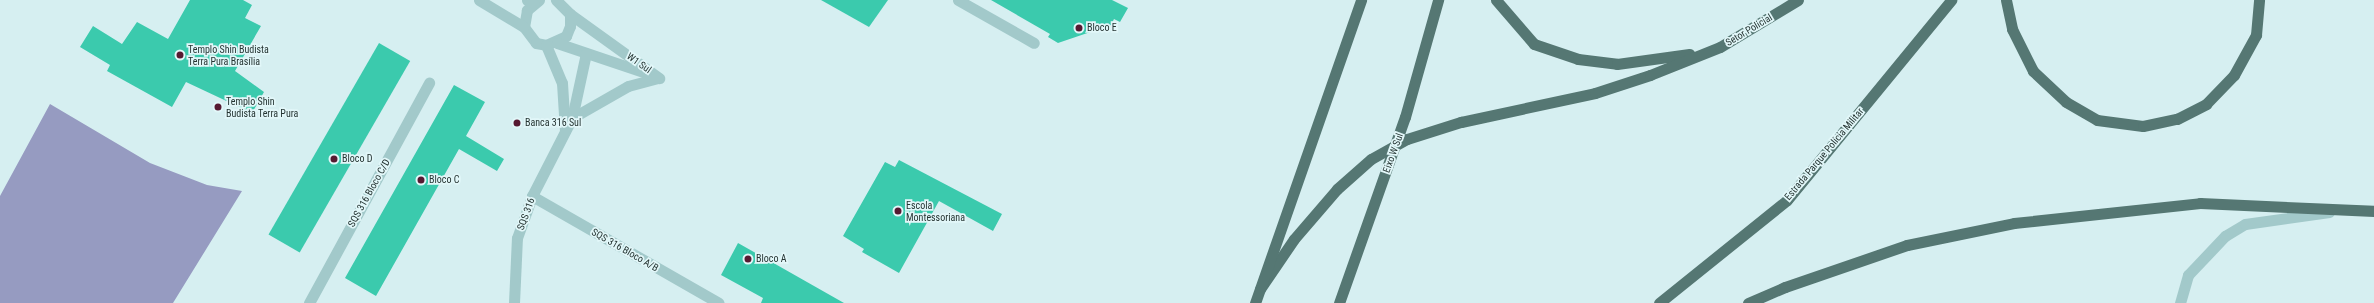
<!DOCTYPE html>
<html>
<head>
<meta charset="utf-8">
<style>
  body { margin:0 }
  #map { position:relative; width:2374px; height:303px; overflow:hidden; background:#d6eff1; font-family:"Roboto Condensed",sans-serif }
  div>[style] { position:absolute }
  .green>* { inset:0; background:#969bc1 }
  .building>* { inset:0; background:#3bcaad; transform-origin:0 0 }
  .minor>* { height:11px; margin:-5.5px; padding:0 5.5px; transform-origin:5.5px; border-radius:5.5px; background:#a2c9ca }
  .tertiary>* { height:11px; margin:-5.5px; padding:0 5.5px; transform-origin:5.5px; border-radius:5.5px; background:#a2c9ca }
  .primary>* { height:11px; margin:-5.5px; padding:0 5.5px; transform-origin:5.5px; border-radius:5.5px; background:#557773 }
  .primary-bridge>* { height:11px; margin:-5.5px; padding:0 5.5px; transform-origin:5.5px; border-radius:5.5px; background:#557773 }
  .dots>* { width:11px; height:11px; translate:-50% -50%; box-sizing:border-box; border:2px solid #e2f7f9; border-radius:50% }
  span { translate:-50% -50%; white-space:nowrap; text-align:center; line-height:1.15; -webkit-text-stroke:3.5px #e2f7f9; paint-order:stroke }
  .poi-label { font-size:10px; color:#253432 }
  .left { translate:0 -50%; text-align:left }
  .street-label { font-size:10px; color:#253432 }
</style>
</head>
<body>
<div id="map">
  <div class="green">
    <div style="clip-path:polygon(50px 104px,150px 163px,207px 185px,242px 191px,173px 303px,0 303px,0 196px)"></div>
  </div>
  <div class="building">
    <div style="clip-path:polygon(190px 0,243px 0,252px 5px,245px 18px,261px 26px,235px 71px,264px 92px,252px 113px,186px 82px,172px 107px,107px 71px,110px 65px,80px 47px,93px 26px,122px 44px,137px 22px,168px 39px)"></div>
    <div style="clip-path:polygon(821px 0,888px 0,869px 27px)"></div>
    <div style="clip-path:polygon(991px 0,1112px 0,1128px 8px,1120px 22px,1114px 19px,1111px 25px,1058px 43px,1048px 37px,1050px 34px)"></div>
    <div style="left:379px;top:43px;width:36px;height:221px;rotate:30deg"></div>
    <div style="clip-path:polygon(454px 85px,485px 102px,466px 136px,504px 159px,497px 171px,459px 149px,376px 296px,345px 278px)"></div>
    <div style="clip-path:polygon(899px 160px,1002px 214px,993px 231px,939px 201px,899px 273px,862px 252px,864px 249px,843px 236px,885px 162px,895px 167px)"></div>
    <div style="clip-path:polygon(738px 243px,844px 303px,761px 303px,763px 298px,721px 275px)"></div>
  </div>
  <div class="minor">
    <div style="left:539px;top:0;width:16px;rotate:140deg"></div>
    <div style="left:527px;top:10px;width:17px;rotate:100deg"></div>
    <div style="left:524px;top:27px;width:20px;rotate:53deg"></div>
    <div style="left:536px;top:43px;width:10px;rotate:11deg"></div>
    <div style="left:546px;top:45px;width:22px;rotate:-24deg"></div>
    <div style="left:566px;top:36px;width:11px;rotate:-68deg"></div>
    <div style="left:570px;top:26px;width:12px;rotate:-90deg"></div>
    <div style="left:570px;top:14px;width:20px;rotate:-135deg"></div>
    <div style="left:958px;top:0;width:87px;rotate:29.5deg"></div>
    <div style="left:570px;top:14px;width:110px;rotate:35.7deg"></div>
    <div style="left:557px;top:43px;width:103px;rotate:18.6deg"></div>
    <div style="left:546px;top:45px;width:41px;rotate:67.2deg"></div>
    <div style="left:562px;top:83px;width:48px;rotate:86.4deg"></div>
    <div style="left:572px;top:118px;width:64px;rotate:-29.7deg"></div>
    <div style="left:628px;top:86px;width:31px;rotate:-15deg"></div>
    <div style="left:532px;top:196px;width:215px;rotate:29.8deg"></div>
    <div style="left:309px;top:303px;width:251px;rotate:-61.4deg"></div>
    <div style="left:514px;top:303px;width:65px;rotate:-87.4deg"></div>
    <div style="left:517px;top:238px;width:45px;rotate:-70.3deg"></div>
    <div style="left:532px;top:196px;width:88px;rotate:-62.9deg"></div>
    <div style="left:572px;top:118px;width:66px;rotate:-77.8deg"></div>
  </div>
  <div class="tertiary">
    <div style="left:479px;top:0;width:52px;rotate:31deg"></div>
    <div style="left:527px;top:0;width:7px;rotate:27deg"></div>
    <div style="left:2180px;top:303px;width:29px;rotate:-74deg"></div>
    <div style="left:2188px;top:275px;width:54px;rotate:-46.5deg"></div>
    <div style="left:2225px;top:236px;width:23px;rotate:-31deg"></div>
    <div style="left:2245px;top:224px;width:85px;rotate:-8.1deg"></div>
  </div>
  <div class="primary">
    <div style="left:1496px;top:0;width:58px;rotate:49.2deg"></div>
    <div style="left:1534px;top:44px;width:46px;rotate:18.8deg"></div>
    <div style="left:1578px;top:59px;width:39px;rotate:7deg"></div>
    <div style="left:1617px;top:64px;width:73px;rotate:-7.9deg"></div>
    <div style="left:2006px;top:0;width:30px;rotate:78deg"></div>
    <div style="left:2012px;top:29px;width:47px;rotate:63.4deg"></div>
    <div style="left:2033px;top:71px;width:45px;rotate:43.2deg"></div>
    <div style="left:2066px;top:102px;width:36px;rotate:30deg"></div>
    <div style="left:2097px;top:120px;width:46px;rotate:7.4deg"></div>
    <div style="left:2143px;top:126px;width:35px;rotate:-12deg"></div>
    <div style="left:2177px;top:119px;width:33px;rotate:-27deg"></div>
    <div style="left:2206px;top:104px;width:40px;rotate:-46deg"></div>
    <div style="left:2234px;top:75px;width:46px;rotate:-61.2deg"></div>
    <div style="left:2256px;top:35px;width:35px;rotate:-85deg"></div>
    <div style="left:1405px;top:117px;width:122px;rotate:-74.2deg"></div>
    <div style="left:1260px;top:289px;width:60px;rotate:-55.8deg"></div>
    <div style="left:1294px;top:239px;width:66px;rotate:-49.3deg"></div>
    <div style="left:1337px;top:189px;width:45px;rotate:-41.4deg"></div>
    <div style="left:1371px;top:159px;width:41px;rotate:-29.1deg"></div>
    <div style="left:1407px;top:139px;width:57px;rotate:-17.5deg"></div>
    <div style="left:1461px;top:122px;width:137px;rotate:-12.2deg"></div>
    <div style="left:1595px;top:93px;width:58px;rotate:-18.1deg"></div>
    <div style="left:1650px;top:75px;width:75px;rotate:-21.8deg"></div>
    <div style="left:1720px;top:47px;width:91px;rotate:-31.1deg"></div>
    <div style="left:1255px;top:303px;width:321px;rotate:-70.7deg"></div>
    <div style="left:1659px;top:303px;width:164px;rotate:-38.8deg"></div>
    <div style="left:1787px;top:200px;width:259px;rotate:-50.6deg"></div>
    <div style="left:1748px;top:303px;width:40px;rotate:-23.4deg"></div>
    <div style="left:1785px;top:287px;width:129px;rotate:-19deg"></div>
    <div style="left:1907px;top:245px;width:109px;rotate:-11.6deg"></div>
    <div style="left:2014px;top:223px;width:187px;rotate:-6.1deg"></div>
    <div style="left:2200px;top:203px;width:174px;rotate:2.6deg"></div>
  </div>
  <div class="primary-bridge">
    <div style="left:1339px;top:303px;width:197px;rotate:-70.5deg"></div>
  </div>
  <div class="dots">
    <div style="left:1079px;top:28px;background:#561931"></div>
    <div style="left:180px;top:55px;background:#561931"></div>
    <div style="left:218px;top:107px;background:#561931"></div>
    <div style="left:517px;top:123px;background:#561931"></div>
    <div style="left:334px;top:159px;background:#561931"></div>
    <div style="left:421px;top:180px;background:#561931"></div>
    <div style="left:898px;top:211px;background:#561931"></div>
    <div style="left:748px;top:259px;background:#561931"></div>
  </div>
  <div class="poi-label">
    <span class="left" style="left:1087px;top:28px">Bloco E</span>
    <span class="left" style="left:188px;top:55px">Templo Shin Budista<br>Terra Pura Brasília</span>
    <span class="left" style="left:226px;top:107px">Templo Shin<br>Budista Terra Pura</span>
    <span class="left" style="left:525px;top:123px">Banca 316 Sul</span>
    <span class="left" style="left:342px;top:159px">Bloco D</span>
    <span class="left" style="left:429px;top:180px">Bloco C</span>
    <span class="left" style="left:906px;top:211px">Escola<br>Montessoriana</span>
    <span class="left" style="left:756px;top:259px">Bloco A</span>
  </div>
  <div class="street-label">
    <span style="left:1749px;top:30px;rotate:-31deg">Setor Policial</span>
    <span style="left:639px;top:63px;rotate:35deg">W1 Sul</span>
    <span style="left:1393px;top:153px;rotate:-70deg">Eixo W Sul</span>
    <span style="left:1824px;top:154px;rotate:-50deg">Estrada Parque Polícia Militar</span>
    <span style="left:369px;top:193px;rotate:-61deg">SQS 316 Bloco C/D</span>
    <span style="left:526px;top:214px;rotate:-70deg">SQS 316</span>
    <span style="left:625px;top:250px;rotate:30deg">SQS 316 Bloco A/B</span>
  </div>
</div>
</body>
</html>
